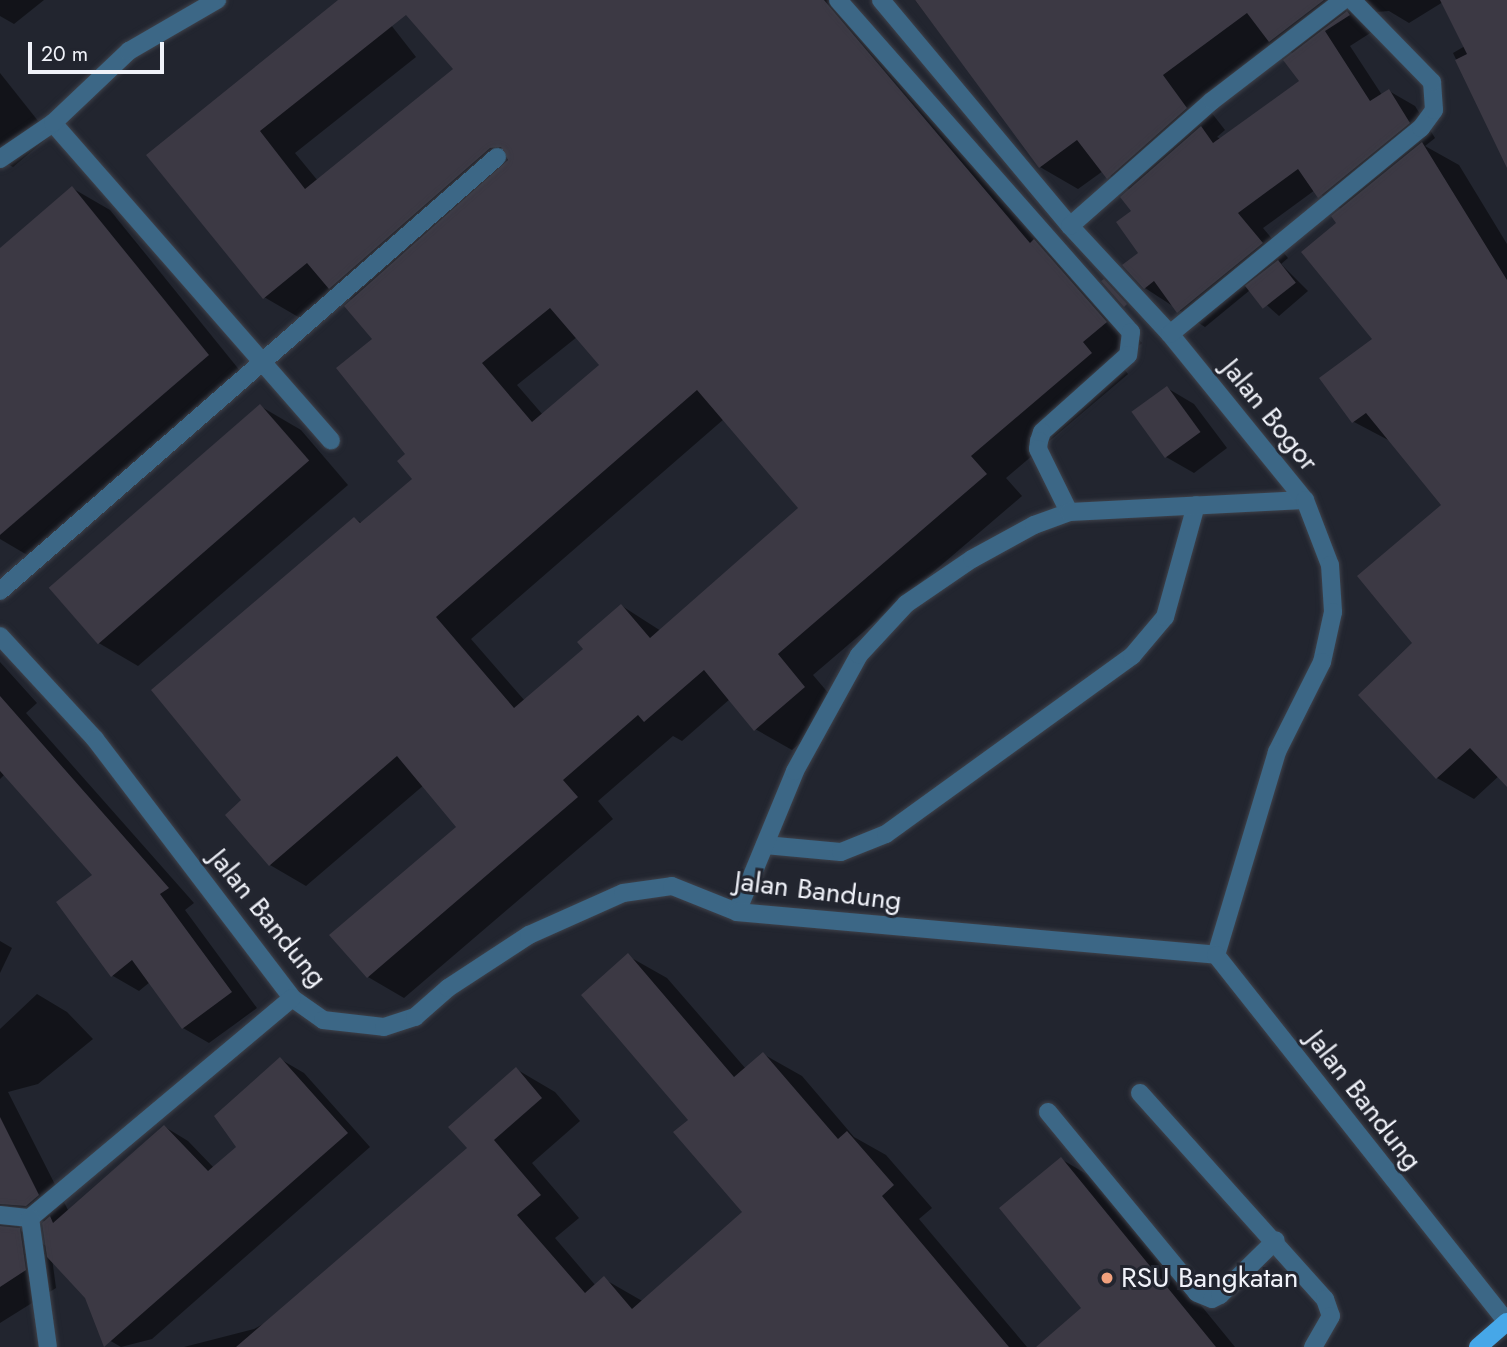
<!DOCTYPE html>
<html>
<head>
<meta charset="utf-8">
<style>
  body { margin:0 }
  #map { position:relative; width:1507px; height:1347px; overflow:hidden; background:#22252f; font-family:Jost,sans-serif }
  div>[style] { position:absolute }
  .shadow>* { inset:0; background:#0007 }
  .building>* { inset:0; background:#3c3944; transform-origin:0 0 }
  .roads { filter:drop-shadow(0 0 2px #3f424b) drop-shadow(0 0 2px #3f424b) }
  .service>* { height:18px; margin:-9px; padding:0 9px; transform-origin:9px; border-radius:9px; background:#3c6786 }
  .minor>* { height:18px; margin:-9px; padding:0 9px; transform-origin:9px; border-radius:9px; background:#3c6786 }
  .primary>* { height:18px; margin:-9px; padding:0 9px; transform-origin:9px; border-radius:9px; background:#46a7e8 }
  .dots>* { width:19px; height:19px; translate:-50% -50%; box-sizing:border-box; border:4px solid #22252f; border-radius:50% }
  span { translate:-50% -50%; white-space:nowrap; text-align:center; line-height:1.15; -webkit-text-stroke:6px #22252f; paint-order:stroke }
  .street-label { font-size:28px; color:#f0f2f9 }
  .poi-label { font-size:28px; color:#f0f2f9 }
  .left { translate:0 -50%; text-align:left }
  .scale { position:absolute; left:28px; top:42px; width:136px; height:32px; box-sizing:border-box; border:4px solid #f0f2f9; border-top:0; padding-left:9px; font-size:21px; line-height:24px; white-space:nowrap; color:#f0f2f9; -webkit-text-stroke:5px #22252f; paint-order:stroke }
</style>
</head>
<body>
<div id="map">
  <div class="shadow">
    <div style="clip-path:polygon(0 0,44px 0,14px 24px,0 16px)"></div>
    <div style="clip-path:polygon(evenodd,341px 0,356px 0,384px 16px,416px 57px,295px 153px,318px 181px,456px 70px,395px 0,841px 0,1142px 343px,1119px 363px,1128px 374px,1006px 478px,1022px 496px,813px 675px,841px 708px,792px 750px,755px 729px,730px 699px,682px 741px,673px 736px,598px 801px,613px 819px,404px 998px,368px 977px,459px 827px,424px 785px,306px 886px,270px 865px,244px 800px,355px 519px,362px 523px,414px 479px,374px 339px,353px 301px,335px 290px,300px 318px,264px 297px,149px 155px,341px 0,577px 337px,602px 365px,543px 415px,517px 385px,577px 337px,341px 0,724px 419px,800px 509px,661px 631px,622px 606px,586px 650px,525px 701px,471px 639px,724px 419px)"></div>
    <div style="clip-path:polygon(evenodd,915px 0,1507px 0,1507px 164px,1453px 53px,1465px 46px,1443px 2px,1409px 23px,1389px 11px,1376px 12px,1375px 30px,1350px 46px,1382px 95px,1389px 91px,1415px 106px,1435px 138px,1425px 146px,1459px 165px,1507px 244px,1507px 777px,1501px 774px,1474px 799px,1437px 778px,1360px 695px,1415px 643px,1444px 505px,1392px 442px,1354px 422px,1321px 378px,1375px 339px,1338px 224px,1342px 210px,1315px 190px,1263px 228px,1288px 258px,1281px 264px,1308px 291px,1279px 316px,1250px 290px,1205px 327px,1145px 288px,1130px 190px,1103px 171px,1078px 189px,1040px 167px,915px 0,1274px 43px,1294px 54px,1301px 81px,1221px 139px,1217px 137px,1225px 130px,1200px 98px,1274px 43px)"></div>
    <div style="clip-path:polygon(0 73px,50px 136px,13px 167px,0 160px)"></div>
    <div style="clip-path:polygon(72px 188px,110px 210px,245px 377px,34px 559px,0 539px,0 250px)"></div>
    <div style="clip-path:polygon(1167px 388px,1194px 404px,1227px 448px,1194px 473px,1166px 457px)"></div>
    <div style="clip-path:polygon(260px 406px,301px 430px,348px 485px,138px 666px,97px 642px)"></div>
    <div style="clip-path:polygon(0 662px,37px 703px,26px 713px,194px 903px,185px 910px,257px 1008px,209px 1043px,183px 1028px,150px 982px,139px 991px,113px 976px,59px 902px,95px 875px,5px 774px,0 779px)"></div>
    <div style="clip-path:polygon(0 941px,12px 948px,0 973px)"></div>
    <div style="clip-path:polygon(628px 956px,667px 978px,746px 1069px,763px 1054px,802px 1076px,854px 1137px,886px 1155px,932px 1208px,919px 1219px,1027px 1347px,324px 1347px,470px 1148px,516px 1069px,555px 1092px,580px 1121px,532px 1163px,579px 1218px,555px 1238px,596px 1286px,604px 1279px,644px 1302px,745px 1212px,690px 1120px)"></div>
    <div style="clip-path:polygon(evenodd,37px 994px,67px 1012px,93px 1039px,38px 1084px,8px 1092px,69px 1212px,165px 1127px,188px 1141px,214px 1168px,239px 1147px,280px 1059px,304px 1073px,370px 1147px,152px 1339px,121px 1347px,102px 1336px,86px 1297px,52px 1258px,56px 1288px,0 1323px,0 1029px,37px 994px,32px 1220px,44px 1221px,48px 1247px,21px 1231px,20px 1226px,32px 1220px)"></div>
    <div style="clip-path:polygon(1061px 1159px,1100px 1182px,1235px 1347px,1039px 1347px,1083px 1308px)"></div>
    <div style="clip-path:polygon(276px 1317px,309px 1347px,184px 1347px,254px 1329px)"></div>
  </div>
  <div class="building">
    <div style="clip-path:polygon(evenodd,338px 0,824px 0,1030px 243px,1034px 239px,1107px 322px,1083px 342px,1092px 353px,971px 456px,987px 474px,778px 654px,805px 687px,754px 731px,704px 670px,644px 722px,638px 715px,563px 780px,578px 797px,367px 978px,329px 935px,456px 827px,397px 756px,269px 866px,225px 815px,241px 800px,151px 690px,354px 517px,360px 523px,412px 479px,397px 461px,405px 454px,336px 368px,372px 339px,344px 306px,508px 160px,501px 147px,490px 148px,329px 289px,307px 263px,263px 299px,146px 155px,338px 0,406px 15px,453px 69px,305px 189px,260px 131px,406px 15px,338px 0,550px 308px,599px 365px,532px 422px,482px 363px,550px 308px,338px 0,697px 390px,798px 508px,650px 638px,621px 604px,577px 642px,583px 649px,514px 708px,436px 617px,697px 390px)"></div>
    <div style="clip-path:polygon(915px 0,1324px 0,1269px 42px,1247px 13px,1163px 75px,1187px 108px,1107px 179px,1077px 140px,1039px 168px)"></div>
    <div style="clip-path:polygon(1440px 0,1507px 0,1507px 168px,1455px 60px,1467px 54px)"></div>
    <div style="clip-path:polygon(1347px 11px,1350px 15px,1325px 31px,1370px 101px,1389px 89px,1410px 123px,1318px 198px,1298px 169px,1238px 213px,1263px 243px,1177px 313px,1154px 281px,1144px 289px,1122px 265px,1138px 253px,1116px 222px,1131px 211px,1120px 197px,1201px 126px,1213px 143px,1299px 81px,1283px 60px)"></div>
    <div style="clip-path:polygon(1422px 142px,1507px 280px,1507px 787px,1470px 748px,1436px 779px,1358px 695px,1412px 643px,1357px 576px,1441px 505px,1366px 413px,1352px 423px,1319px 378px,1372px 339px,1301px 252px,1336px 223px,1331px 216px)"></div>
    <div style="clip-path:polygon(72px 186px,209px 355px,0 535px,0 248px)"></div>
    <div style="left:1278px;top:260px;width:29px;height:42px;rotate:52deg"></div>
    <div style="clip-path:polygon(1104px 279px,1127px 304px,1124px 307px,1101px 281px)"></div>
    <div style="left:1167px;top:386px;width:57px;height:44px;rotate:54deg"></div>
    <div style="left:260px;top:404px;width:75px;height:280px;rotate:49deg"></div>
    <div style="clip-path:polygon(0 696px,169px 888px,160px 894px,232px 992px,182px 1029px,132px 960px,111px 977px,56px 902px,92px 875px,0 771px)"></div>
    <div style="clip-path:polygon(628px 953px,734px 1077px,763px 1052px,838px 1139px,847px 1131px,894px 1185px,882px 1196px,1009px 1347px,236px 1347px,467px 1148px,448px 1127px,516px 1067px,542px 1098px,494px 1140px,541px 1195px,517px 1215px,585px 1293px,604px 1276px,632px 1309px,742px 1212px,673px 1132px,688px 1120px,581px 995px)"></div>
    <div style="clip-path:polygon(280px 1057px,348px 1133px,104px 1347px,85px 1298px,47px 1257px,42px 1223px,50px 1216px,53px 1223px,164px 1125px,208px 1171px,236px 1147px,214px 1116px)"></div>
    <div style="clip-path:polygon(0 1117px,39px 1195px,26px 1206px,0 1204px)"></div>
    <div style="clip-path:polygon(1061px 1157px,1216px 1347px,1036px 1347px,1081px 1308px,999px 1208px)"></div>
    <div style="clip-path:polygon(0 1226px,20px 1228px,26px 1270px,0 1287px)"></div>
  </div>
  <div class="roads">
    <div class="service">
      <div style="left:838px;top:0;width:443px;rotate:48.6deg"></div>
      <div style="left:1131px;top:332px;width:23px;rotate:97deg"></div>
      <div style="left:1128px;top:355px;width:115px;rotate:138.2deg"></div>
      <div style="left:1042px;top:432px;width:9px;rotate:108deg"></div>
      <div style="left:1039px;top:441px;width:8px;rotate:97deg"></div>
      <div style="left:1038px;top:449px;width:70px;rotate:63.8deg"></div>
      <div style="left:765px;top:845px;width:76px;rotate:5.3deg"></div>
      <div style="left:841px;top:852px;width:48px;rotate:-21.8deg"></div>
      <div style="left:886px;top:834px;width:304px;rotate:-35.9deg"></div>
      <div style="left:1132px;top:656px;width:51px;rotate:-49.8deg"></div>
      <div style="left:1165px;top:617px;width:116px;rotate:-74.5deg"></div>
      <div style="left:737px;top:912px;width:152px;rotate:-67.6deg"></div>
      <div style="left:795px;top:771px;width:132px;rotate:-61.1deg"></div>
      <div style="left:859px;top:655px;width:69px;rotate:-47.3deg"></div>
      <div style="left:906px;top:604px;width:80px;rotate:-34.3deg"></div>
      <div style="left:972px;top:559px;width:71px;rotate:-28.7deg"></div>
      <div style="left:1034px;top:525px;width:37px;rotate:-20deg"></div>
      <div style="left:1069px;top:512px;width:236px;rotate:-2.9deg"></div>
      <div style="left:1140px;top:1093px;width:277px;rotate:48.1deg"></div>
      <div style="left:1325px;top:1299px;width:18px;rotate:71deg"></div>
      <div style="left:1331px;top:1316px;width:36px;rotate:120deg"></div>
      <div style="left:1048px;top:1112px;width:234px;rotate:50.5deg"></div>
      <div style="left:1197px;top:1293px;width:16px;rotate:22deg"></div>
      <div style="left:1212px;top:1299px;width:9px;rotate:-27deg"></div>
      <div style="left:1220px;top:1295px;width:78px;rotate:-44.5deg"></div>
    </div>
    <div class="minor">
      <div style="left:881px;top:0;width:295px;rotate:50.1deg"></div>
      <div style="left:1070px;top:226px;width:147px;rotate:47.2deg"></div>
      <div style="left:1170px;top:334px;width:214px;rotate:50.9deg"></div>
      <div style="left:1305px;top:500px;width:70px;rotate:69deg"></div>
      <div style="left:1330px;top:565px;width:47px;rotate:86.3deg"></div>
      <div style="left:1333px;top:612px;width:51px;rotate:102.4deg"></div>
      <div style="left:1322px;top:662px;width:101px;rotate:116.6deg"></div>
      <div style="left:1277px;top:752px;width:212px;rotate:106.7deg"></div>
      <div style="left:53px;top:123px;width:422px;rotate:48.8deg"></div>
      <div style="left:0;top:159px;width:64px;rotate:-34.2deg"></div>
      <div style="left:53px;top:123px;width:105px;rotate:-43.5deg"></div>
      <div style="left:129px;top:51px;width:102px;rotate:-30.1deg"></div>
      <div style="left:1070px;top:226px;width:189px;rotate:-41.4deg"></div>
      <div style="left:1212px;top:101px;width:165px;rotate:-37.6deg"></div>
      <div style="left:1170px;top:334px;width:325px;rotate:-39.4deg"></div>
      <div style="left:1421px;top:128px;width:22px;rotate:-54deg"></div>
      <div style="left:1434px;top:110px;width:28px;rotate:-94deg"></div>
      <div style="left:1432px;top:82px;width:115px;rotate:-134.3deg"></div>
      <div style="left:0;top:591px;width:660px;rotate:-41.13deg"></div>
      <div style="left:0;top:636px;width:140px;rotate:47.3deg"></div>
      <div style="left:95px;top:739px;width:325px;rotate:52.7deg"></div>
      <div style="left:292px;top:998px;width:38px;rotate:35deg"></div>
      <div style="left:323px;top:1020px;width:61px;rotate:6.5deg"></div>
      <div style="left:384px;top:1027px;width:33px;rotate:-18deg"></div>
      <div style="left:415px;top:1017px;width:44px;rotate:-41.3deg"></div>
      <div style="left:448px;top:988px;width:97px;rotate:-33.2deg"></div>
      <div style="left:529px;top:935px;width:103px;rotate:-24.1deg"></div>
      <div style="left:623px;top:893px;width:49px;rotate:-8.1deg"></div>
      <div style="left:672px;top:886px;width:70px;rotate:21.8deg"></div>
      <div style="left:737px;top:912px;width:481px;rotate:5.1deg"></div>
      <div style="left:1216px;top:955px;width:468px;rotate:51.6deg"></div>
      <div style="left:0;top:1215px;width:30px;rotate:6deg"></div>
      <div style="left:30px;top:1218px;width:342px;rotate:-40deg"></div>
      <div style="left:30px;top:1218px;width:130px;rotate:82.1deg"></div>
    </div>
    <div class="primary">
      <div style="left:1478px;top:1347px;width:38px;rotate:-41deg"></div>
    </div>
  </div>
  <div class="dots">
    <div style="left:1107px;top:1278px;background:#f1a17e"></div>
  </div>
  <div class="street-label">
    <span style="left:1270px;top:415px;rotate:51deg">Jalan Bogor</span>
    <span style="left:818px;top:891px;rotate:7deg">Jalan Bandung</span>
    <span style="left:268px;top:918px;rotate:51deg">Jalan Bandung</span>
    <span style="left:1364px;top:1100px;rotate:52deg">Jalan Bandung</span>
  </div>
  <div class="poi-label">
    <span class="left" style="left:1121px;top:1278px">RSU Bangkatan</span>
  </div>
  <div class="scale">20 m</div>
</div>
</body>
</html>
